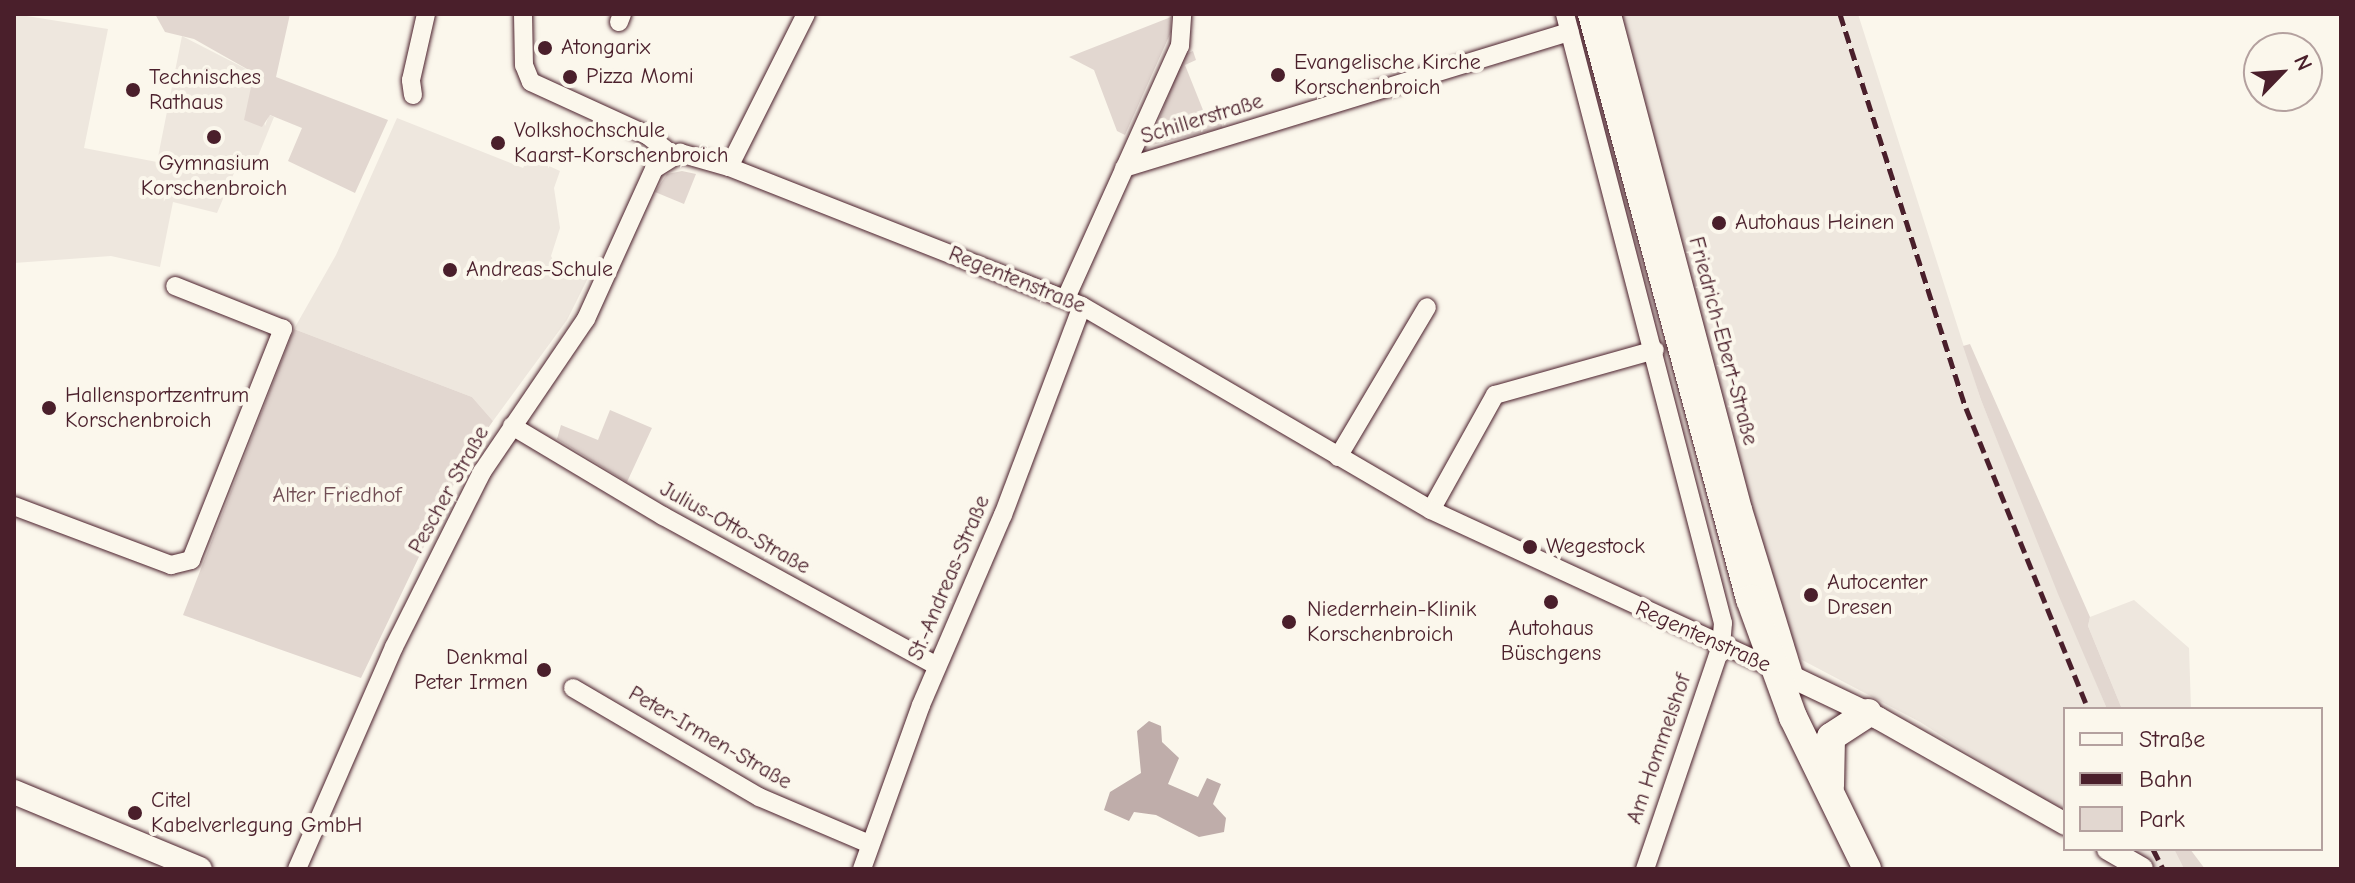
<!DOCTYPE html>
<html>
<head>
<meta charset="utf-8">
<style>
  body { margin:0 }
  #map { position:relative; width:2355px; height:883px; overflow:hidden; background:#fbf7ec; font-family:"Comic Neue",sans-serif }
  div>[style] { position:absolute }
  .built>* { inset:0; background:#eee7de }
  .green>* { inset:0; background:#e2d7d0 }
  .water>* { inset:0; background:#bfadaa }
  .roads { filter:drop-shadow(0 0 2px #4a1f2b) drop-shadow(0 0 2px #4a1f2b) }
  .minor>* { height:18px; margin:-9px; padding:0 9px; transform-origin:9px; border-radius:9px; background:#fbf7ec }
  .tertiary>* { height:22px; margin:-11px; padding:0 11px; transform-origin:11px; border-radius:11px; background:#fbf7ec }
  .secondary>* { height:24px; margin:-12px; padding:0 12px; transform-origin:12px; border-radius:12px; background:#fbf7ec }
  .primary>* { height:28px; margin:-14px; padding:0 14px; transform-origin:14px; border-radius:14px; background:#fbf7ec }
  .rail>* { height:5px; margin-top:-2.5px; transform-origin:0; background:repeating-linear-gradient(90deg,#4a1f2b 0 12px,transparent 0 18px) }
  .dots>* { width:22px; height:22px; translate:-50% -50%; box-sizing:border-box; border:4px solid #fbf7ec; border-radius:50% }
  span { translate:-50% -50%; white-space:nowrap; text-align:center; line-height:1.15; -webkit-text-stroke:8px #fbf7ec; paint-order:stroke }
  .poi-label { font-size:22px; color:#4a1f2b }
  .left { translate:0 -50%; text-align:left }
  .right { translate:-100% -50%; text-align:right }
  .street-label { font-size:22px; color:#4a1f2b }
  .park-label { font-size:22px; color:#704d54 }
  .frame { position:absolute; inset:0; border:16px solid #4a1f2b; pointer-events:none }
  .legend { position:absolute; left:2063px; top:707px; width:260px; height:144px; box-sizing:border-box; background:#fbf7ec; border:2px solid #b4a19f; margin:0; padding:10px 14px; list-style:none; font-size:24px; color:#4a1f2b }
  .legend li { display:flex; align-items:center; gap:16px; height:40px }
  .legend b { width:40px; border:2px solid #b4a19f }
  .north { position:absolute; left:2243px; top:32px; width:80px; height:80px; box-sizing:border-box; background:#fbf7ec; border:2px solid #b4a19f; border-radius:50%; rotate:65deg; font-size:22px; font-weight:700; line-height:32px; text-align:center; color:#4a1f2b }
  .north::after { content:''; display:block; margin:auto; width:28px; height:36px; background:#4a1f2b; clip-path:polygon(50% 0,100% 100%,50% 72%,0 100%) }
</style>
</head>
<body>
<div id="map">
  <div class="built">
    <div style="clip-path:polygon(14px 14px,108px 29px,84px 148px,157px 162px,182px 36px,254px 73px,265px 126px,269px 115px,274px 117px,252px 171px,237px 166px,217px 213px,173px 202px,160px 267px,111px 256px,14px 263px)"></div>
    <div style="clip-path:polygon(1615px 14px,1858px 14px,1981px 400px,2107px 709px,2065px 709px,2065px 814px,1920px 722px,1802px 660px,1784px 630px)"></div>
    <div style="clip-path:polygon(397px 118px,523px 168px,529px 157px,560px 171px,554px 188px,560px 228px,551px 256px,555px 264px,589px 276px,567px 320px,493px 421px,472px 397px,294px 329px,336px 255px)"></div>
    <div style="clip-path:polygon(2134px 600px,2189px 648px,2191px 709px,2122px 709px,2088px 626px,2090px 617px)"></div>
    <div style="clip-path:polygon(2120px 849px,2174px 849px,2184px 869px,2152px 869px)"></div>
  </div>
  <div class="green">
    <div style="clip-path:polygon(155px 14px,290px 14px,276px 77px,388px 120px,355px 193px,288px 161px,302px 128px,270px 115px,262px 127px,244px 120px,254px 73px,194px 39px,165px 32px)"></div>
    <div style="clip-path:polygon(1171px 17px,1171px 32px,1125px 135px,1117px 131px,1094px 70px,1069px 57px)"></div>
    <div style="clip-path:polygon(1193px 51px,1196px 60px,1185px 65px,1207px 120px,1218px 117px,1223px 128px,1148px 146px,1185px 54px)"></div>
    <div style="clip-path:polygon(682px 171px,696px 174px,684px 204px,655px 192px,667px 174px)"></div>
    <div style="clip-path:polygon(294px 329px,472px 397px,493px 421px,465px 461px,361px 678px,183px 615px)"></div>
    <div style="clip-path:polygon(1970px 344px,2090px 617px,2088px 626px,2122px 709px,2107px 709px,2058px 594px,1981px 400px,1963px 346px)"></div>
    <div style="clip-path:polygon(610px 410px,652px 428px,627px 482px,557px 439px,561px 425px,598px 440px)"></div>
    <div style="clip-path:polygon(2174px 849px,2190px 849px,2205px 869px,2184px 869px)"></div>
  </div>
  <div class="water">
    <div style="clip-path:polygon(1149px 721px,1161px 726px,1162px 742px,1179px 758px,1168px 784px,1198px 797px,1207px 778px,1221px 784px,1213px 804px,1226px 818px,1224px 832px,1199px 837px,1156px 815px,1134px 812px,1129px 821px,1104px 810px,1110px 792px,1141px 773px,1137px 731px)"></div>
  </div>
  <div class="roads">
    <div class="minor">
      <div style="left:523px;top:14px;width:51px;rotate:88.9deg"></div>
      <div style="left:524px;top:65px;width:18px;rotate:68deg"></div>
      <div style="left:531px;top:82px;width:128px;rotate:24.6deg"></div>
      <div style="left:647px;top:135px;width:33px;rotate:38deg"></div>
      <div style="left:1565px;top:14px;width:629px;rotate:75.46deg"></div>
      <div style="left:1723px;top:623px;width:23px;rotate:95deg"></div>
      <div style="left:1721px;top:646px;width:236px;rotate:108.8deg"></div>
      <div style="left:1612px;top:14px;width:512px;rotate:75.18deg"></div>
      <div style="left:1743px;top:509px;width:177px;rotate:72.9deg"></div>
      <div style="left:619px;top:22px;width:9px;rotate:-69deg"></div>
      <div style="left:413px;top:95px;width:15px;rotate:-98deg"></div>
      <div style="left:411px;top:80px;width:68px;rotate:-77.2deg"></div>
      <div style="left:729px;top:167px;width:171px;rotate:-63.3deg"></div>
      <div style="left:1124px;top:168px;width:466px;rotate:-17deg"></div>
      <div style="left:1066px;top:298px;width:277px;rotate:-65.7deg"></div>
      <div style="left:1180px;top:46px;width:32px;rotate:-86deg"></div>
      <div style="left:512px;top:426px;width:176px;rotate:30.8deg"></div>
      <div style="left:663px;top:516px;width:312px;rotate:28.7deg"></div>
      <div style="left:1338px;top:457px;width:174px;rotate:-59.3deg"></div>
      <div style="left:14px;top:506px;width:168px;rotate:20.6deg"></div>
      <div style="left:171px;top:565px;width:21px;rotate:-14deg"></div>
      <div style="left:191px;top:560px;width:249px;rotate:-68.3deg"></div>
      <div style="left:283px;top:329px;width:116px;rotate:-158.3deg"></div>
      <div style="left:1431px;top:510px;width:132px;rotate:-60.9deg"></div>
      <div style="left:1495px;top:395px;width:166px;rotate:-15.7deg"></div>
      <div style="left:573px;top:688px;width:216px;rotate:30.4deg"></div>
      <div style="left:759px;top:797px;width:120px;rotate:23.1deg"></div>
      <div style="left:297px;top:869px;width:242px;rotate:-66.4deg"></div>
      <div style="left:394px;top:647px;width:196px;rotate:-63.3deg"></div>
      <div style="left:482px;top:472px;width:185px;rotate:-55.8deg"></div>
      <div style="left:586px;top:319px;width:165px;rotate:-65.6deg"></div>
      <div style="left:654px;top:169px;width:31px;rotate:-32deg"></div>
      <div style="left:680px;top:153px;width:51px;rotate:15.9deg"></div>
      <div style="left:729px;top:167px;width:379px;rotate:21.5deg"></div>
      <div style="left:1082px;top:306px;width:404px;rotate:30.3deg"></div>
      <div style="left:1431px;top:510px;width:377px;rotate:24.8deg"></div>
      <div style="left:862px;top:869px;width:174px;rotate:-70.2deg"></div>
      <div style="left:921px;top:705px;width:207px;rotate:-66.7deg"></div>
      <div style="left:1003px;top:515px;width:223px;rotate:-69.3deg"></div>
    </div>
    <div class="tertiary">
      <div style="left:1773px;top:668px;width:116px;rotate:25.5deg"></div>
      <div style="left:1878px;top:718px;width:215px;rotate:29.5deg"></div>
      <div style="left:2108px;top:849px;width:39px;rotate:30deg"></div>
    </div>
    <div class="secondary">
      <div style="left:14px;top:792px;width:201px;rotate:22.5deg"></div>
    </div>
    <div class="primary">
      <div style="left:1592px;top:14px;width:606px;rotate:74.89deg"></div>
      <div style="left:1750px;top:599px;width:126px;rotate:70deg"></div>
      <div style="left:1793px;top:717px;width:169px;rotate:64deg"></div>
      <div style="left:1830px;top:786px;width:49px;rotate:-88.8deg"></div>
      <div style="left:1831px;top:737px;width:44px;rotate:-33deg"></div>
    </div>
  </div>
  <div class="rail">
    <div style="left:1840px;top:14px;width:414px;rotate:72.3deg"></div>
    <div style="left:1966px;top:408px;width:325px;rotate:67.9deg"></div>
    <div style="left:2153px;top:849px;width:22px;rotate:63deg"></div>
  </div>
  <div class="dots">
    <div style="left:545px;top:48px;background:#4a1f2b"></div>
    <div style="left:1278px;top:75px;background:#4a1f2b"></div>
    <div style="left:570px;top:77px;background:#4a1f2b"></div>
    <div style="left:133px;top:90px;background:#4a1f2b"></div>
    <div style="left:214px;top:137px;background:#4a1f2b"></div>
    <div style="left:498px;top:143px;background:#4a1f2b"></div>
    <div style="left:1719px;top:223px;background:#4a1f2b"></div>
    <div style="left:450px;top:270px;background:#4a1f2b"></div>
    <div style="left:49px;top:408px;background:#4a1f2b"></div>
    <div style="left:1530px;top:547px;background:#4a1f2b"></div>
    <div style="left:1811px;top:595px;background:#4a1f2b"></div>
    <div style="left:1551px;top:602px;background:#4a1f2b"></div>
    <div style="left:1289px;top:622px;background:#4a1f2b"></div>
    <div style="left:544px;top:670px;background:#4a1f2b"></div>
    <div style="left:135px;top:813px;background:#4a1f2b"></div>
  </div>
  <div class="poi-label">
    <span class="left" style="left:561px;top:48px">Atongarix</span>
    <span class="left" style="left:1294px;top:75px">Evangelische Kirche<br>Korschenbroich</span>
    <span class="left" style="left:149px;top:90px">Technisches<br>Rathaus</span>
    <span class="left" style="left:586px;top:77px">Pizza Momi</span>
    <span class="left" style="left:514px;top:143px">Volkshochschule<br>Kaarst-Korschenbroich</span>
    <span style="left:214px;top:176px">Gymnasium<br>Korschenbroich</span>
    <span class="left" style="left:1735px;top:223px">Autohaus Heinen</span>
    <span class="left" style="left:466px;top:270px">Andreas-Schule</span>
    <span class="left" style="left:65px;top:408px">Hallensportzentrum<br>Korschenbroich</span>
    <span class="left" style="left:1546px;top:547px">Wegestock</span>
    <span class="left" style="left:1827px;top:595px">Autocenter<br>Dresen</span>
    <span class="left" style="left:1307px;top:622px">Niederrhein-Klinik<br>Korschenbroich</span>
    <span style="left:1551px;top:641px">Autohaus<br>Büschgens</span>
    <span class="right" style="left:528px;top:670px">Denkmal<br>Peter Irmen</span>
    <span class="left" style="left:151px;top:813px">Citel<br>Kabelverlegung GmbH</span>
  </div>
  <div class="street-label">
    <span style="left:1202px;top:119px;rotate:-17deg">Schillerstraße</span>
    <span style="left:1017px;top:280px;rotate:22deg">Regentenstraße</span>
    <span style="left:1723px;top:341px;rotate:75deg">Friedrich-Ebert-Straße</span>
    <span style="left:449px;top:490px;rotate:-61deg">Pescher Straße</span>
    <span style="left:735px;top:528px;rotate:29deg">Julius-Otto-Straße</span>
    <span style="left:949px;top:578px;rotate:-67deg">St.-Andreas-Straße</span>
    <span style="left:1703px;top:637px;rotate:24deg">Regentenstraße</span>
    <span style="left:710px;top:738px;rotate:30deg">Peter-Irmen-Straße</span>
    <span style="left:1659px;top:749px;rotate:-71deg">Am Hommelshof</span>
  </div>
  <div class="park-label">
    <span style="left:337px;top:496px">Alter Friedhof</span>
  </div>
  <div class="frame"></div>
  <ul class="legend">
  <li><b style="height:10px;background:#fbf7ec"></b>Straße</li>
  <li><b style="height:10px;background:#4a1f2b"></b>Bahn</li>
  <li><b style="height:22px;background:#e2d7d0"></b>Park</li>
  </ul>
  <div class="north">N</div>
</div>
</body>
</html>
